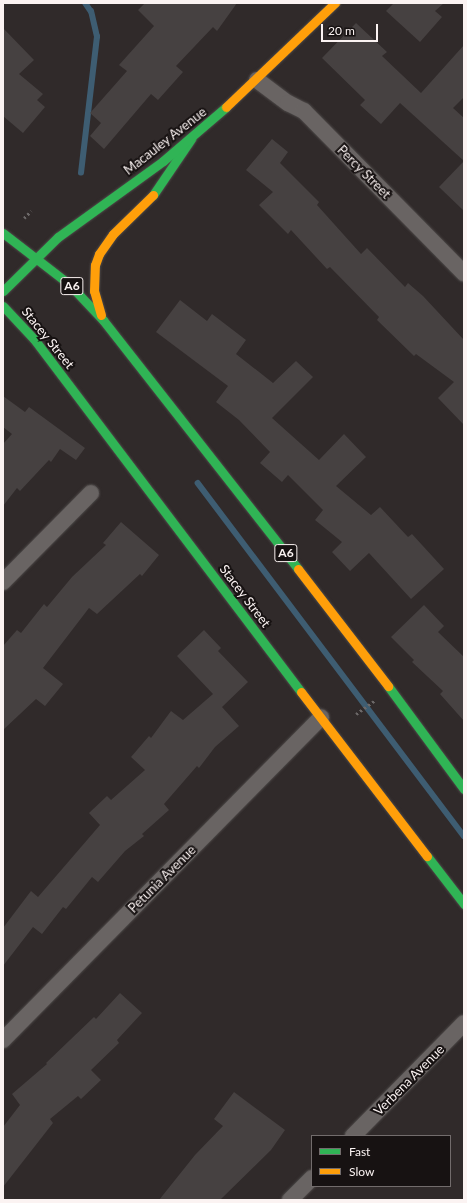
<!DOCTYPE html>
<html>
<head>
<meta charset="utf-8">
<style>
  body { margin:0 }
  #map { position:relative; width:467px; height:1203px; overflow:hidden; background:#302a2a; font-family:Lato,sans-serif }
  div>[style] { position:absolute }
  .stream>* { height:5.5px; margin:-2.75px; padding:0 2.75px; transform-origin:2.75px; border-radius:2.75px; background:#3e5d72 }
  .building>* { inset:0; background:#464141 }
  .path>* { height:2.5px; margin-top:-1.25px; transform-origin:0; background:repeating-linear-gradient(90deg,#6c6868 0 2px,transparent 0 5px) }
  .roads { filter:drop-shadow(0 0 1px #4d4948) drop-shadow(0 0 1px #4d4948) }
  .street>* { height:16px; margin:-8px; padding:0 8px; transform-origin:8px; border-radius:8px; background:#696463 }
  .fast>* { height:9px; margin:-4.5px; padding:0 4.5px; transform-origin:4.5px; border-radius:4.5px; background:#30b455 }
  .slow>* { height:9px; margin:-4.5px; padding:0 4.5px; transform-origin:4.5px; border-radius:4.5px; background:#ff9f0a }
  span { translate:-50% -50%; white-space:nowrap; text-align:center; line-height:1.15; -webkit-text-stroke:4px #171212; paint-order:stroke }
  .shield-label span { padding:1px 3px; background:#171212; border:1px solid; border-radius:3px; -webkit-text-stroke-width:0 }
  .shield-label { font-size:12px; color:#fbf3f2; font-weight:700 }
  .street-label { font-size:13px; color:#fbf3f2 }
  .frame { position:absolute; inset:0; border:4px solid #fbf3f2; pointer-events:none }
  .legend { position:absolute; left:311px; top:1135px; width:140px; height:52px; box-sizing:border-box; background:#171212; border:1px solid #726c6c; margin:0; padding:5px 7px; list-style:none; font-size:12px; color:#fbf3f2 }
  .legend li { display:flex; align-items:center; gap:8px; height:20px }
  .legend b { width:20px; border:1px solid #726c6c }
  .scale { position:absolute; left:321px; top:24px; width:57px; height:18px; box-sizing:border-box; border:2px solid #fbf3f2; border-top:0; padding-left:5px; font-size:12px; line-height:14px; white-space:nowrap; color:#fbf3f2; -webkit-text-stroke:3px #171212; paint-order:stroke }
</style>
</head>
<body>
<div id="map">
  <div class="stream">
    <div style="left:81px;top:173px;width:137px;rotate:-83.3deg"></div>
    <div style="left:97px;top:37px;width:26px;rotate:-103deg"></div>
    <div style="left:91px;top:12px;width:11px;rotate:-124deg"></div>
    <div style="left:198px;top:483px;width:442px;rotate:53deg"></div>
  </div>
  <div class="building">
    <div style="clip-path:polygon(145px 3px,237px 3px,217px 31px,213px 27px,176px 66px,183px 72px,158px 100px,151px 94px,104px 149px,90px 136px,101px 123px,90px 113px,127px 71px,119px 65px,154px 26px,138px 10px)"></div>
    <div style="clip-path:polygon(394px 3px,444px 3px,435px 11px,442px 17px,420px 42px,386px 11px)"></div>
    <div style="clip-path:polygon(356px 23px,387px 52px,382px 56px,421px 93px,464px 45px,464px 97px,453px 108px,464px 118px,464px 161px,400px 103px,381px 124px,360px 105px,365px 100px,322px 58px)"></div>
    <div style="clip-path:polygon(3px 28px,34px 60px,19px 74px,43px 94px,37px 100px,45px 107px,23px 133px,3px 116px)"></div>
    <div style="clip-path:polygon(272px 139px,288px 152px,280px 163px,319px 202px,317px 205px,361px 254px,367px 248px,405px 287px,408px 283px,423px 296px,464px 340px,464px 425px,438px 398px,454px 382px,416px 354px,414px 356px,377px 320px,379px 317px,330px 267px,327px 269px,291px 230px,288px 234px,259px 205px,273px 192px,246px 170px)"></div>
    <div style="clip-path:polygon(464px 161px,464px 211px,439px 187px)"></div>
    <div style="clip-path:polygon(180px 300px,207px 321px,212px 314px,246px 340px,236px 354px,273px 383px,296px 361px,313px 377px,272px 418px,319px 460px,344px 434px,366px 457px,336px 486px,371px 515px,380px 507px,408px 537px,412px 534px,444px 569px,411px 599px,369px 553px,350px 571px,332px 552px,342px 542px,315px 520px,323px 510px,288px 475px,282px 482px,260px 463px,270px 452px,239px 420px,216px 402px,228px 386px,156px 332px)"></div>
    <div style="clip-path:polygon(3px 396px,25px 412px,29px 407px,85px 448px,76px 460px,60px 449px,51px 462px,49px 460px,20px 491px,17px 488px,3px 506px,3px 444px,12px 434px,3px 427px)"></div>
    <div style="clip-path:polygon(121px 522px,159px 555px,142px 576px,140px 574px,97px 614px,89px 608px,43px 668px,63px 684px,45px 706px,36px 699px,3px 730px,3px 646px,17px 630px,21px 633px,44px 604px,47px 607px,72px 577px,106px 545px,103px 543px)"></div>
    <div style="clip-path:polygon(424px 605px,444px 626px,438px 632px,464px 657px,464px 721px,440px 694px,443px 691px,412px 662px,414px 660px,391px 637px)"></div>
    <div style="clip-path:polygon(204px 630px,221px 648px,218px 651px,248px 682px,222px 707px,239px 726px,215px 747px,199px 768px,197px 766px,164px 804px,169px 810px,142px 834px,144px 836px,125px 851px,98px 882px,92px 877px,66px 909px,63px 907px,42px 934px,33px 927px,3px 966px,3px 928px,31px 891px,38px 897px,100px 825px,89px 813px,107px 796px,111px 800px,145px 770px,131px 757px,149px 736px,151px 738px,171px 711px,183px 720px,213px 694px,177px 656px)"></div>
    <div style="clip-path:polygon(120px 993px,142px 1013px,117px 1040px,119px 1043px,91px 1070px,101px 1080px,81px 1099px,78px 1096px,50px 1119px,53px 1123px,3px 1187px,3px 1127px,20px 1105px,12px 1094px,47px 1064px,46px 1063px,94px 1017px,96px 1019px)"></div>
    <div style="clip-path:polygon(234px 1092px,285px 1130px,271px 1150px,220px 1200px,159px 1200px,195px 1155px,223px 1126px,214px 1119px)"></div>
  </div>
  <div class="path">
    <div style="left:24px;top:218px;width:10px;rotate:-45deg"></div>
    <div style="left:356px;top:714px;width:24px;rotate:-36deg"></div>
  </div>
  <div class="roads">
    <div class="street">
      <div style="left:257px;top:80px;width:39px;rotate:37deg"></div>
      <div style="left:288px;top:103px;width:18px;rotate:27deg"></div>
      <div style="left:304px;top:111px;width:228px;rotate:45.4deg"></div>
      <div style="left:3px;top:582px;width:125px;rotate:-45.3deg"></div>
      <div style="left:3px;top:1040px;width:453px;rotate:-45.4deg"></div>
      <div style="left:353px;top:1136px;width:158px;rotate:-45.5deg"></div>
      <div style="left:290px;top:1200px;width:31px;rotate:-45deg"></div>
    </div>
    <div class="fast">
      <div style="left:153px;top:195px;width:68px;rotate:-55.8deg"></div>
      <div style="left:3px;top:233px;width:83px;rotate:37.7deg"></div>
      <div style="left:69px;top:284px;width:50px;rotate:46.6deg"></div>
      <div style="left:103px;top:320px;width:316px;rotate:51.9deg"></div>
      <div style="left:3px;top:291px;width:77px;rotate:-44.5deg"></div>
      <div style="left:58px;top:237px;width:130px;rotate:-35.9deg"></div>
      <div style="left:163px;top:161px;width:83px;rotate:-40.6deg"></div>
      <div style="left:3px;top:306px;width:45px;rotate:46.8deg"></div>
      <div style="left:34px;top:339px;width:443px;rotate:52.9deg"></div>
      <div style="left:388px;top:686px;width:128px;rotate:53.6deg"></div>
      <div style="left:427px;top:856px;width:61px;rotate:52.4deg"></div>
    </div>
    <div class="slow">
      <div style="left:226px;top:107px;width:151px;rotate:-43.7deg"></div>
      <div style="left:101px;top:315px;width:25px;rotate:-106deg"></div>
      <div style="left:94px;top:291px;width:26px;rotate:-88deg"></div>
      <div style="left:95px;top:265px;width:12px;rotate:-70deg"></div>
      <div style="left:99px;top:254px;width:24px;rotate:-55deg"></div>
      <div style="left:113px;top:234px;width:56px;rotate:-44.3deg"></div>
      <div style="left:298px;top:569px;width:148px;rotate:52.4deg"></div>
      <div style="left:301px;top:692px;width:207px;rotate:52.5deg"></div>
    </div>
  </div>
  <div class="shield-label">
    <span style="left:72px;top:286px">A6</span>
    <span style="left:286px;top:553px">A6</span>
  </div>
  <div class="street-label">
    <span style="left:165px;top:141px;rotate:-38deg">Macauley Avenue</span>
    <span style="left:364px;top:172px;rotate:45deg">Percy Street</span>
    <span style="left:48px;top:338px;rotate:51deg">Stacey Street</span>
    <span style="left:245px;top:596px;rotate:53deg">Stacey Street</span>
    <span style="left:162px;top:879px;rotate:-45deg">Petunia Avenue</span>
    <span style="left:409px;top:1080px;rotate:-45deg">Verbena Avenue</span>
  </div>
  <div class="frame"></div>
  <ul class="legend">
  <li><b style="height:5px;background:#30b455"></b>Fast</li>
  <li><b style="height:5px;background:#ff9f0a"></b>Slow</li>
  </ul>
  <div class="scale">20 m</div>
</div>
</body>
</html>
